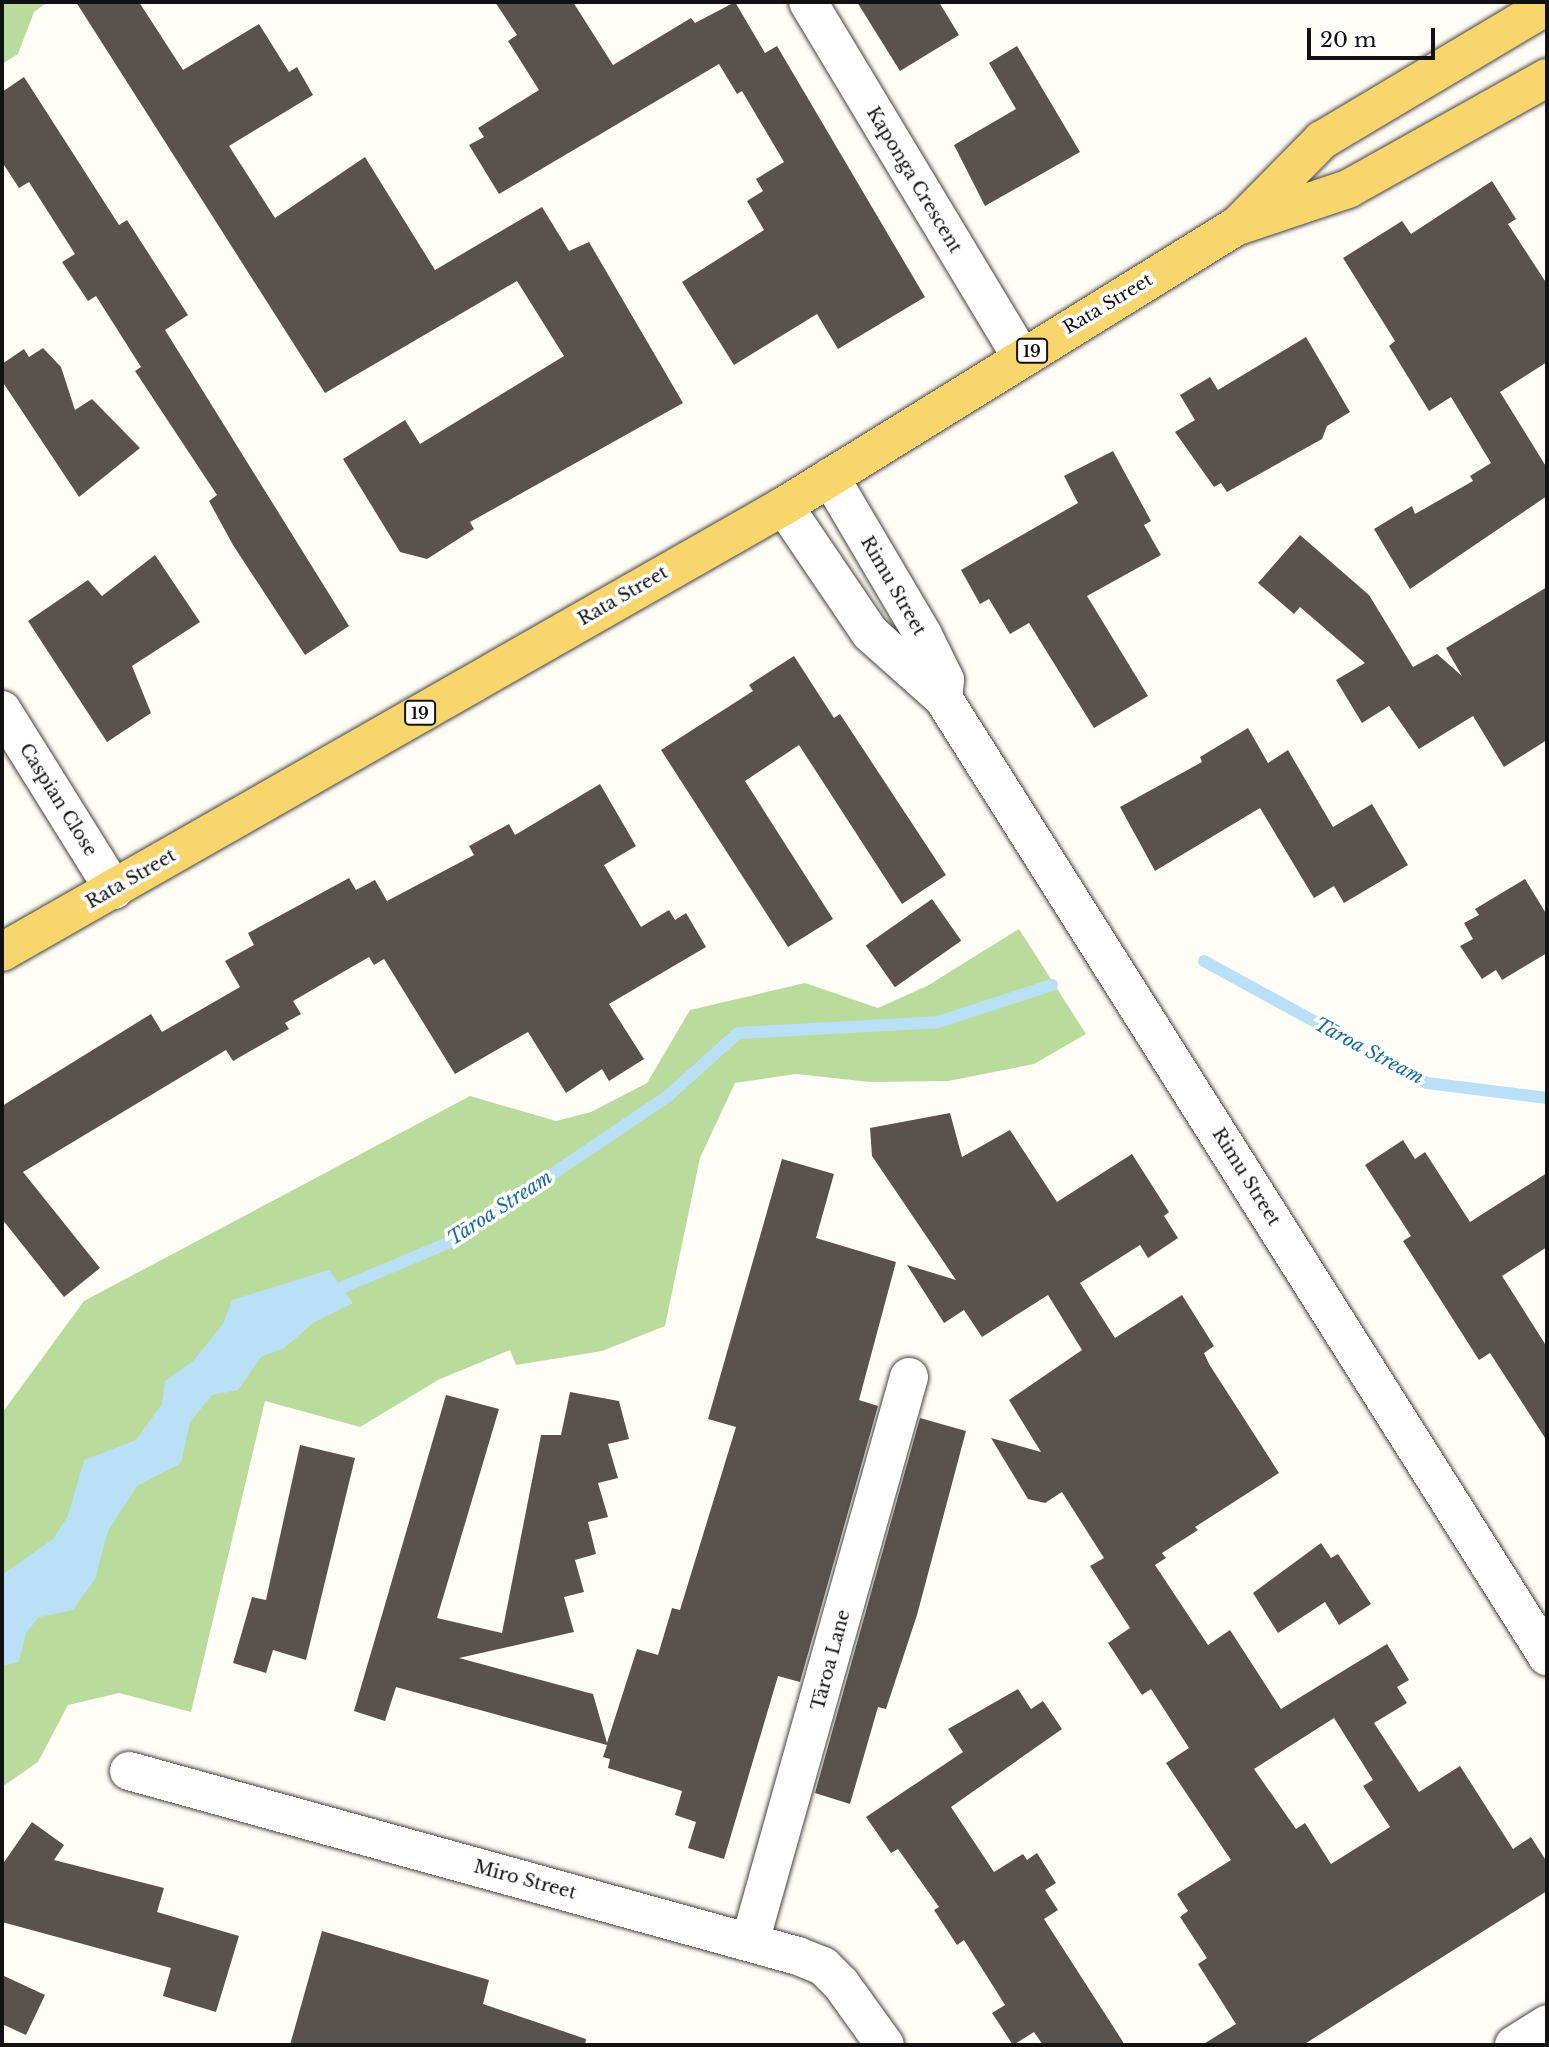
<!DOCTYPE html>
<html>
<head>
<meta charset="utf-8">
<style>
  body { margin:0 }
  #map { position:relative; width:1549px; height:2047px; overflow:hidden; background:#fffdf5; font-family:"Libre Baskerville",serif }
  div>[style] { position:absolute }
  .forest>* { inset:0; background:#b9dc9c }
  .water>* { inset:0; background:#b9e0f7 }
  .stream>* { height:12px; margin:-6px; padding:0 6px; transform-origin:6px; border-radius:6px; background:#b9e0f7 }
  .building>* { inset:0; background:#5a524d; transform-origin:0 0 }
  .roads { filter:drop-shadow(0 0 2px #444) drop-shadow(0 0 2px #444) }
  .minor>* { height:38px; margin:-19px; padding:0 19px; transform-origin:19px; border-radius:19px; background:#fff }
  .major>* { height:38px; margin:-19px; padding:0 19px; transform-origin:19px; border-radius:19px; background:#f9d66b }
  span { translate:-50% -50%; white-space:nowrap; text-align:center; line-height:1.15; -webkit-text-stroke:7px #fff; paint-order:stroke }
  .shield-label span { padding:2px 5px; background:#fff; border:2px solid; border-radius:5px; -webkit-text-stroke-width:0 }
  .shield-label { font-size:16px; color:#111; font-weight:700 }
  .street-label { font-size:18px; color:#111 }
  .water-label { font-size:19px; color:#1768a6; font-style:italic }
  .frame { position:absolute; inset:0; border:4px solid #111; pointer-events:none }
  .scale { position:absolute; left:1307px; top:28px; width:128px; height:32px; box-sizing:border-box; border:4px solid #111; border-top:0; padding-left:9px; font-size:21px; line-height:24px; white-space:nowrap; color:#111; -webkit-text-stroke:5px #fff; paint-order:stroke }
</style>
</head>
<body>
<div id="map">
  <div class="forest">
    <div style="clip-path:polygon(2px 2px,48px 2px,34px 12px,18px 54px,2px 64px)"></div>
    <div style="clip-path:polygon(1019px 929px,1086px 1034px,1034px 1064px,948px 1081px,870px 1082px,796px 1074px,735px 1083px,700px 1158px,665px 1326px,602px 1351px,516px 1365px,510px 1350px,438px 1380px,360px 1427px,265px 1401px,191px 1712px,119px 1693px,68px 1705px,38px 1762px,2px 1787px,2px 1413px,84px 1301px,470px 1096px,556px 1121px,591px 1112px,647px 1083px,690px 1010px,805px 983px,878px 1008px,927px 986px)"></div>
  </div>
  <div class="water">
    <div style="clip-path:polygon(329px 1270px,353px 1303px,313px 1323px,284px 1348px,261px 1357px,238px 1390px,212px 1395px,190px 1422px,181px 1463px,137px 1486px,108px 1531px,95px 1579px,73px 1610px,39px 1617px,26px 1633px,19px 1662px,2px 1666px,2px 1575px,53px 1539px,68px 1516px,84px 1460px,136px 1440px,162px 1404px,165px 1381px,193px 1361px,223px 1324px,232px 1300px)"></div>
  </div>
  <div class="stream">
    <div style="left:1204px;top:961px;width:254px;rotate:28.7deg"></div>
    <div style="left:1427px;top:1083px;width:121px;rotate:7.1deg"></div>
    <div style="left:329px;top:1293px;width:134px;rotate:-22.8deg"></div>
    <div style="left:453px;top:1241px;width:259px;rotate:-34deg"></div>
    <div style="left:668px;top:1096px;width:94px;rotate:-42deg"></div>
    <div style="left:738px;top:1033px;width:200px;rotate:-3.1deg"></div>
    <div style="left:938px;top:1022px;width:120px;rotate:-18deg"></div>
  </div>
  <div class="building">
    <div style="clip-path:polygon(76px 2px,139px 2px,183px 70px,259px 24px,289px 72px,297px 67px,313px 95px,229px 146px,275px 218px,365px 157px,435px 270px,542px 207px,569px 251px,589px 242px,683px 403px,470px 522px,474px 529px,427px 559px,400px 552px,343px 459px,405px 420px,420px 444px,564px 356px,517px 281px,325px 393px)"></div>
    <div style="clip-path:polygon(495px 2px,573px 2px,613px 65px,691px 18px,695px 23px,735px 2px,765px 53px,777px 46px,925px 297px,838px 349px,817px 314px,734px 365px,682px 282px,764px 230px,747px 201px,763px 191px,756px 179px,784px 162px,742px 91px,737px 94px,719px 64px,499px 194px,469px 145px,484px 137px,478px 128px,539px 90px,508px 41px,517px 35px)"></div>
    <div style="clip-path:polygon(857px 2px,939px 2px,959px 35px,900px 71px)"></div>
    <div style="clip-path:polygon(1017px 46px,1080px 152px,985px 206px,954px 145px,1016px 109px,989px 63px)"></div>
    <div style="clip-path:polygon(24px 77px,119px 225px,127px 220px,188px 315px,165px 330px,349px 626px,305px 655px,233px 545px,209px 501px,217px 495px,135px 371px,141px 367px,96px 296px,88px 301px,62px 262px,75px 254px,29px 182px,19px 188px,2px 162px,2px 92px)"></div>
    <div style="clip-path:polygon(1492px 181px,1516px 219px,1508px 224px,1547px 284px,1547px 362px,1500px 392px,1547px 468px,1547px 496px,1410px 589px,1374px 529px,1412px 506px,1415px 514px,1473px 481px,1470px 476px,1491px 463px,1451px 397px,1429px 411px,1389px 346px,1395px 341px,1343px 258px,1402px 221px,1411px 234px)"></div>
    <div style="clip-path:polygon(1306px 337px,1350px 412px,1327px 426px,1322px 439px,1227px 492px,1221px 483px,1214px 487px,1175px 432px,1195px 420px,1180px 395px,1210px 377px,1218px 390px)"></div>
    <div style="clip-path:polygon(43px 348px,61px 367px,75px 410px,92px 399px,140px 448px,79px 497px,2px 381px,2px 364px,24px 349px,29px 357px)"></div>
    <div style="clip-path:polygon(1113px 451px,1151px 521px,1144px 525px,1161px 555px,1087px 596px,1148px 696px,1094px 728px,1029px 623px,1010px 634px,989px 599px,980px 604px,961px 570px,1078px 503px,1064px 476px)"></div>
    <div style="clip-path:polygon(1300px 535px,1369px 595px,1413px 667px,1437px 654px,1462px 676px,1446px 648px,1547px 587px,1547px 740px,1504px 767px,1473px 716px,1419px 749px,1389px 706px,1362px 723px,1336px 680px,1365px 663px,1300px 607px,1294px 614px,1258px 583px)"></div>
    <div style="clip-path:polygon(155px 555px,200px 622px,132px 666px,151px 713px,107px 742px,28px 621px,88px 580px,102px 596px)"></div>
    <div style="clip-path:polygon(794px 656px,834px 718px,840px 714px,946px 875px,902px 904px,799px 745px,745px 781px,833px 919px,788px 947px,661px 750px,753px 691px,749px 685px)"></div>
    <div style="clip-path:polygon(1248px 728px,1268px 763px,1288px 750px,1333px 827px,1372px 804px,1408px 865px,1344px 903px,1334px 886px,1314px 898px,1260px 808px,1155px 871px,1120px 807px,1202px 762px,1200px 757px)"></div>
    <div style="clip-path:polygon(600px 784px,636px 846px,604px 865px,641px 927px,669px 910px,675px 920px,686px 913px,706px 947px,609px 1004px,644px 1059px,609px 1081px,602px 1069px,566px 1093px,528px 1032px,455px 1074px,384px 959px,374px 965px,369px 957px,293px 1001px,301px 1014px,285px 1023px,289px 1029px,233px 1061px,226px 1050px,23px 1172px,100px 1268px,64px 1297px,2px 1219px,2px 1106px,151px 1014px,162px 1032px,240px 987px,225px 961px,254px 945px,248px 933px,349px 878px,356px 890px,375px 880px,387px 901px,474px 855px,469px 846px,509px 824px,515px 835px)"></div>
    <div style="clip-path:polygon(1525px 879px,1547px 915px,1547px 953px,1502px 980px,1496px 970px,1482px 979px,1460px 946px,1473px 939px,1464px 923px,1479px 915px,1475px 909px)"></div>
    <div style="left:932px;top:899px;width:51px;height:81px;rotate:55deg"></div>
    <div style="clip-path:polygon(evenodd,950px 1113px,962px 1157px,1010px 1130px,1057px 1202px,1132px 1154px,1169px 1212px,1164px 1216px,1178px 1238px,1148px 1258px,1140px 1245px,1080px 1283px,1115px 1338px,1182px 1295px,1214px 1346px,1204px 1353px,1209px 1364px,1279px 1473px,1195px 1527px,1198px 1530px,1162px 1553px,1166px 1558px,1155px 1565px,1208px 1645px,1230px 1630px,1281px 1709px,1387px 1644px,1409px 1680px,1397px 1687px,1407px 1703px,1374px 1723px,1419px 1792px,1460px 1766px,1513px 1849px,1531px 1837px,1547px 1862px,1547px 1891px,1303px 2045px,1202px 2045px,1236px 2024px,1198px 1964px,1207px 1958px,1180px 1917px,1188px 1911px,1177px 1894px,1231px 1860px,1166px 1763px,1189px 1748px,1151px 1689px,1142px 1695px,1108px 1643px,1130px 1628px,1090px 1566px,1104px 1558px,1062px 1492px,1045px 1503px,1028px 1499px,991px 1438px,1041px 1452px,1009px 1400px,1082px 1350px,1048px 1295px,982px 1337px,964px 1310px,944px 1323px,907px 1265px,956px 1280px,872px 1156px,870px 1128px,950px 1113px,1334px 1718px,1373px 1780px,1363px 1786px,1390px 1827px,1331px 1864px,1305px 1823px,1296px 1829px,1254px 1769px,1334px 1718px)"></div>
    <div style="clip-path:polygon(1403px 1140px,1415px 1159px,1425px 1152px,1470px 1222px,1547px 1173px,1547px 1247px,1502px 1276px,1547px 1347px,1547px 1441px,1490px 1353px,1479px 1360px,1403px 1241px,1411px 1236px,1365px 1165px)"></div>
    <div style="clip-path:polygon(782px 1159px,834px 1174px,816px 1238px,896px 1262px,859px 1400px,878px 1406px,800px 1682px,778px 1676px,724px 1859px,688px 1848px,696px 1822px,675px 1815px,682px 1791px,608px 1768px,610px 1759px,603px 1757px,607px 1745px,396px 1687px,385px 1721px,354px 1711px,446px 1395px,499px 1409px,437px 1618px,502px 1633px,541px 1435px,561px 1435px,570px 1392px,619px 1401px,629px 1439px,608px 1444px,618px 1478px,598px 1483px,608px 1517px,588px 1522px,596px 1554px,575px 1560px,584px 1592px,564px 1597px,574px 1632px,459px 1658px,593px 1694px,607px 1743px,637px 1649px,658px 1655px,672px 1608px,680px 1610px,736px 1427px,708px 1419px)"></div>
    <div style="clip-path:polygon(920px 1418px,966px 1431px,917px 1615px,886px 1709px,878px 1707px,850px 1804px,815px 1793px)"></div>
    <div style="clip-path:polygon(300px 1445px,355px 1458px,306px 1660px,273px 1650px,266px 1673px,233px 1663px,252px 1597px,266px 1600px)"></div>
    <div style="clip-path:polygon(1321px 1543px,1331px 1558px,1338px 1554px,1371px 1604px,1339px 1625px,1325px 1602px,1278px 1633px,1253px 1593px)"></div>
    <div style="clip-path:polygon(1018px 1689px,1031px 1709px,1043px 1701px,1062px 1729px,951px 1807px,994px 1872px,1023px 1854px,1027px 1860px,1037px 1853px,1056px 1883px,1045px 1890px,1058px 1910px,1044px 1919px,1125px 2045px,1043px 2045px,1034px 2032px,1013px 2045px,992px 2013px,1005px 2005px,964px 1940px,957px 1945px,934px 1910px,939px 1907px,898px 1849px,891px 1853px,866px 1817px,963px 1752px,948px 1729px)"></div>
    <div style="clip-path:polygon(32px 1822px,64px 1845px,54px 1860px,164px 1888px,157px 1912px,239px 1936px,216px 2012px,163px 1996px,171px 1968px,2px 1922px,2px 1865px)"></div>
    <div style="clip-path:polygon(322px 1931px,489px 1980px,483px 2004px,586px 2039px,585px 2045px,290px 2045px)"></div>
    <div style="clip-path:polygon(2px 1975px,45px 1995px,26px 2035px,2px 2024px)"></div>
  </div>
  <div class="roads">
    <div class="minor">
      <div style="left:808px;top:2px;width:414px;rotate:59deg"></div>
      <div style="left:830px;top:477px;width:183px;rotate:59.5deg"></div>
      <div style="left:923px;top:635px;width:50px;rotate:63.9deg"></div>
      <div style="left:945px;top:680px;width:18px;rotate:96deg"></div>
      <div style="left:784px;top:506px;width:153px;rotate:55.9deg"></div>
      <div style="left:870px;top:633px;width:98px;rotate:41.7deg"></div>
      <div style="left:943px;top:698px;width:1133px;rotate:57.77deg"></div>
      <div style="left:2px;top:710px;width:212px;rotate:58.1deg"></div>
      <div style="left:129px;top:1771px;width:694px;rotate:15.46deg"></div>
      <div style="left:798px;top:1956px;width:27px;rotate:22deg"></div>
      <div style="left:823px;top:1966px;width:25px;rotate:45deg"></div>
      <div style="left:841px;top:1984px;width:75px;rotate:54.2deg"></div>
      <div style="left:750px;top:1942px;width:587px;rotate:-74.28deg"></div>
      <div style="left:1514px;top:2045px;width:39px;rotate:-32deg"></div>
    </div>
    <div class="major">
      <div style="left:1242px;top:221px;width:114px;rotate:-45.4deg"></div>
      <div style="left:1322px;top:140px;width:262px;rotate:-30.8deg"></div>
      <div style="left:2px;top:952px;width:900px;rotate:-29.7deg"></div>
      <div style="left:784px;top:506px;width:530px;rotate:-31.74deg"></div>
      <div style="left:1235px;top:227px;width:119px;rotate:-18.6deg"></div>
      <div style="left:1348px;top:189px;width:228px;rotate:-29.2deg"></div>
    </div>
  </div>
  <div class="shield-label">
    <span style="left:1032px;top:351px">19</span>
    <span style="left:420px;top:713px">19</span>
  </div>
  <div class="street-label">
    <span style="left:914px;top:180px;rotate:59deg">Kaponga Crescent</span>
    <span style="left:1108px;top:304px;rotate:-31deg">Rata Street</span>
    <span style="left:893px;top:586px;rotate:60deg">Rimu Street</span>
    <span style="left:623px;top:596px;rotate:-30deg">Rata Street</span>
    <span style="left:58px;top:800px;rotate:58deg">Caspian Close</span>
    <span style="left:131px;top:879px;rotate:-30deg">Rata Street</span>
    <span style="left:1246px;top:1177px;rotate:58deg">Rimu Street</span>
    <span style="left:831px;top:1660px;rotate:-75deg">Tāroa Lane</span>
    <span style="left:525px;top:1880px;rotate:15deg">Miro Street</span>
  </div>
  <div class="water-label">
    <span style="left:1369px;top:1051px;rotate:28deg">Tāroa Stream</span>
    <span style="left:500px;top:1208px;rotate:-33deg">Tāroa Stream</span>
  </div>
  <div class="frame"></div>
  <div class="scale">20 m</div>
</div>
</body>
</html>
